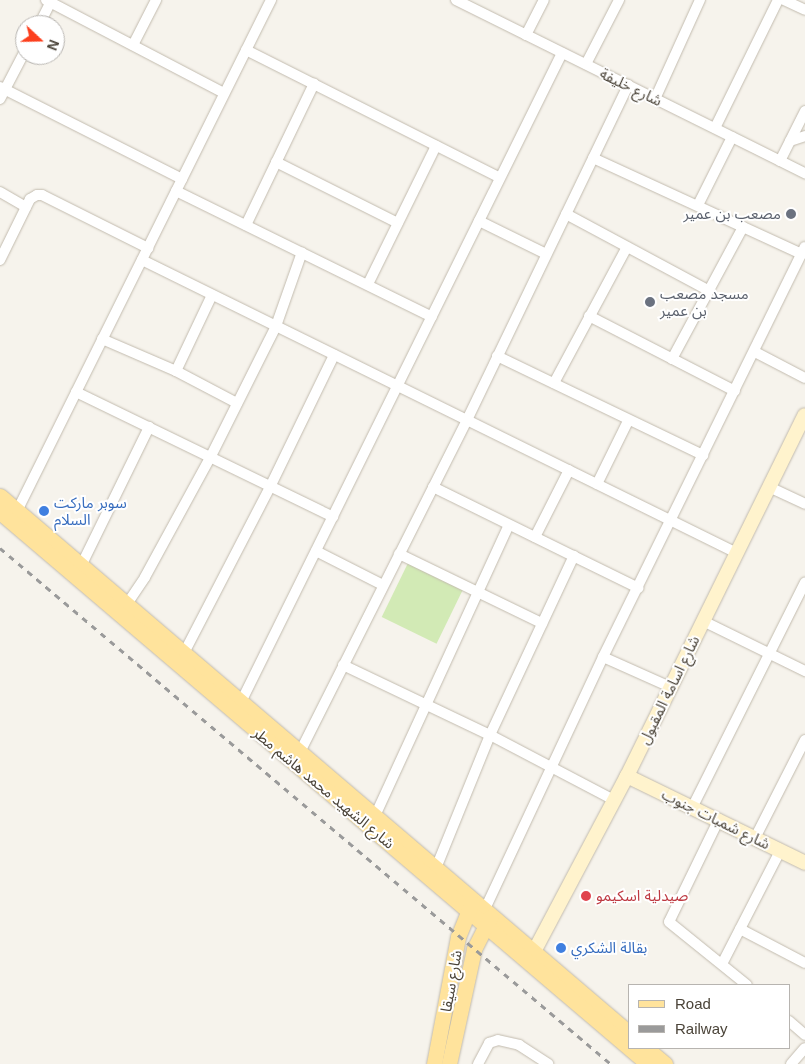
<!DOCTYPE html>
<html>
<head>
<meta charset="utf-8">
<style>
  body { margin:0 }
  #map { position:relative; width:805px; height:1064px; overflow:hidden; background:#f6f3ec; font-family:Helvetica,"Noto Sans Arabic",sans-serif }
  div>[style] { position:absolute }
  .green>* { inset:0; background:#d2eab5; transform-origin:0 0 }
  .roads { filter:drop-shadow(0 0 1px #c2bbae) drop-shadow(0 0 1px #c2bbae) }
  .street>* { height:10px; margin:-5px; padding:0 5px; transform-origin:5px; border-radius:5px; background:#fff }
  .secondary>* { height:14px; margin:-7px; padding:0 7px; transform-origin:7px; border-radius:7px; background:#fff3cd }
  .primary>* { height:15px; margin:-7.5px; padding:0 7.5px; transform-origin:7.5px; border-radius:7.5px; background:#ffe39c }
  .rail>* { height:2.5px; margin-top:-1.25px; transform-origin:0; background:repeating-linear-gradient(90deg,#9a9a9a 0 6px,transparent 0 12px) }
  .dots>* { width:14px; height:14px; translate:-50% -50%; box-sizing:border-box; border:2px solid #fff; border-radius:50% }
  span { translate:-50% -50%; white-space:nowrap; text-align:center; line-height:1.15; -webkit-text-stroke:4px #fff; paint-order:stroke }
  .street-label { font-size:15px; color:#4b4439 }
  .worship-label { font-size:15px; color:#5b616d }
  .right { translate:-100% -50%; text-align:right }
  .left { translate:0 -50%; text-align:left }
  .shop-label { font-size:15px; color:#366cbe }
  .health-label { font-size:15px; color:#be3a42 }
  .legend { position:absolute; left:628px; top:984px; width:162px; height:65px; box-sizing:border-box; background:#fff; border:1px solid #b7b4b0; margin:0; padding:6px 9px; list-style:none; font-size:15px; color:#4b4439 }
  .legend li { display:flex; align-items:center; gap:10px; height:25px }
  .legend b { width:25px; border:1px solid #b7b4b0 }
  .north { position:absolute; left:15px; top:15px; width:50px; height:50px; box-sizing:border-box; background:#fff; border:1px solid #b7b4b0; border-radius:50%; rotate:111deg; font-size:14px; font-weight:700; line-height:20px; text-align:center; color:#4b4439 }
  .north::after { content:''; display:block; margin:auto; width:18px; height:22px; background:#fc3f1d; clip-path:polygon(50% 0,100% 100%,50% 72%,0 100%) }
</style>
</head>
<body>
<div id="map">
  <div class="green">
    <div style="left:408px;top:563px;width:61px;height:60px;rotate:26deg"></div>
  </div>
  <div class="roads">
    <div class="street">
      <div style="left:46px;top:0;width:201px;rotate:27.6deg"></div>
      <div style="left:456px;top:0;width:390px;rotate:26.4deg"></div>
      <div style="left:784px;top:0;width:23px;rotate:25deg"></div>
      <div style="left:39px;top:25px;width:28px;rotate:-63deg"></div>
      <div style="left:526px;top:35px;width:39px;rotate:-63deg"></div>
      <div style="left:133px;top:45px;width:51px;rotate:-62.9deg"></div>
      <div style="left:246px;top:50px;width:284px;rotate:26.7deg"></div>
      <div style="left:586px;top:64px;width:72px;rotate:-62.7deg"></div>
      <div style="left:0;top:87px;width:204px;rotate:26.8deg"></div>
      <div style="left:0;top:99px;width:54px;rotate:-62.5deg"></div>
      <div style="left:655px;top:99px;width:109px;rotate:-65.6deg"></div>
      <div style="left:715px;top:128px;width:143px;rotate:-63.8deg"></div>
      <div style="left:790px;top:141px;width:16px;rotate:-18deg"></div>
      <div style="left:593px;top:158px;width:230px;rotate:24.7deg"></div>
      <div style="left:780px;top:161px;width:56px;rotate:-63.4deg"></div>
      <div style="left:276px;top:162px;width:136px;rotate:26.6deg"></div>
      <div style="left:176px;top:191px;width:285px;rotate:26.2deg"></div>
      <div style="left:0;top:192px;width:30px;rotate:30deg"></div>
      <div style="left:698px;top:205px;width:76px;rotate:-63.4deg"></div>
      <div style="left:566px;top:214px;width:161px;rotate:28.2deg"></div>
      <div style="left:479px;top:221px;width:75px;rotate:26.2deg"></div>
      <div style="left:246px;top:225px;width:157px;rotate:-64.3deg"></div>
      <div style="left:0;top:260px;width:68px;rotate:-63.8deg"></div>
      <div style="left:30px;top:199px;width:8px;rotate:-30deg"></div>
      <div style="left:37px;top:195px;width:5px"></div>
      <div style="left:42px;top:195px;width:119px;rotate:26.6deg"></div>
      <div style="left:142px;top:260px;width:663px;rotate:26.22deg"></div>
      <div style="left:368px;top:284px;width:154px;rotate:-63.8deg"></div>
      <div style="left:589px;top:316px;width:164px;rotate:27.2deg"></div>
      <div style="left:102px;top:339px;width:81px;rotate:23.4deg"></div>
      <div style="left:176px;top:371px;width:69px;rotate:27.7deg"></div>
      <div style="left:755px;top:352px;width:56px;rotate:27.5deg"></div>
      <div style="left:497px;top:356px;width:229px;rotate:25.7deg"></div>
      <div style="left:672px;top:359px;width:150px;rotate:-61.7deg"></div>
      <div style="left:176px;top:371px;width:84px;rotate:-64.7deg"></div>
      <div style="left:554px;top:383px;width:154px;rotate:-61.8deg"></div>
      <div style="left:76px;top:392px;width:286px;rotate:25.9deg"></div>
      <div style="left:597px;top:484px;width:70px;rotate:-63.8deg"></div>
      <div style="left:433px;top:487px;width:229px;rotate:26.2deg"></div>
      <div style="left:769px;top:487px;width:40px;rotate:25deg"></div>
      <div style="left:17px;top:511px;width:571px;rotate:-63.57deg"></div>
      <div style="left:535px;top:537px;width:75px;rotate:-63.1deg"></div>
      <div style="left:316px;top:551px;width:75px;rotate:26.9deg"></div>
      <div style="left:399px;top:554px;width:159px;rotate:25.8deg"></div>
      <div style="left:81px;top:566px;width:155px;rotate:-63.9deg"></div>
      <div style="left:127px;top:604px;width:32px;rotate:-56deg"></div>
      <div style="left:145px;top:577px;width:136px;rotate:-61.4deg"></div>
      <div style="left:210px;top:458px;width:148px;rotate:-63.4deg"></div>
      <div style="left:276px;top:326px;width:78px;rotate:-70.6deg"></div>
      <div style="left:703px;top:621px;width:114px;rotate:26.1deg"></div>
      <div style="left:184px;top:653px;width:187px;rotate:-62.6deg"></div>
      <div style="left:270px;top:487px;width:147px;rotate:-64.1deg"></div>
      <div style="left:603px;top:657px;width:73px;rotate:24.1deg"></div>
      <div style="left:343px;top:665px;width:163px;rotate:25.5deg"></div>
      <div style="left:490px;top:735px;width:140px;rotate:27.7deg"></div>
      <div style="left:241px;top:702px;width:724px;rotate:-63.68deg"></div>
      <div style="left:300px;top:752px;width:372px;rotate:-63.3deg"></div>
      <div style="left:467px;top:420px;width:372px;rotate:-64.3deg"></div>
      <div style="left:693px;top:806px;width:250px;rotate:-63.4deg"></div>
      <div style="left:375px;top:816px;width:320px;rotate:-65.3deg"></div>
      <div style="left:719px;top:819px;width:114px;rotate:115.9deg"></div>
      <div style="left:669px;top:922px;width:100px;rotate:38.9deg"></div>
      <div style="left:755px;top:838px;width:110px;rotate:-63deg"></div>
      <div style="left:436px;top:868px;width:144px;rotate:-67.9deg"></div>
      <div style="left:490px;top:735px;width:198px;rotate:-64.9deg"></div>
      <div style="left:485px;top:909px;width:278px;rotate:-64.9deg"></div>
      <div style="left:603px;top:657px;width:457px;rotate:-63.8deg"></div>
      <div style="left:740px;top:929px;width:73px;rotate:27.6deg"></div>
      <div style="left:722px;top:964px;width:127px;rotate:-62.8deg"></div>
      <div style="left:789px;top:1021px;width:21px;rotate:41deg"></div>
      <div style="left:478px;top:1064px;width:24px;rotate:-62deg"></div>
      <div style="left:489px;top:1043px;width:9px;rotate:-18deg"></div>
      <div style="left:498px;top:1040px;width:22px;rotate:13deg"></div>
      <div style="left:519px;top:1045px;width:35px;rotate:33deg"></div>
      <div style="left:791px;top:1064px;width:21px;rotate:-49deg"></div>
    </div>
    <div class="secondary">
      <div style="left:627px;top:776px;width:198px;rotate:26deg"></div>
      <div style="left:529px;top:961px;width:209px;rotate:-62.1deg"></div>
      <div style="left:627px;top:776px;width:402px;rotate:-63.8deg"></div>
    </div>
    <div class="primary">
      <div style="left:0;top:496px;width:827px;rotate:40.49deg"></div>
      <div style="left:0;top:512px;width:851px;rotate:40.43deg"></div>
      <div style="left:646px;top:1048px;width:25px;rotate:40deg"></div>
      <div style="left:434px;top:1064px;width:129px;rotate:-79.3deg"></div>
      <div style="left:458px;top:937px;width:37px;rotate:-68deg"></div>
      <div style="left:449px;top:1064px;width:118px;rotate:-77.7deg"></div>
      <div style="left:474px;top:949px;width:36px;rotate:-63deg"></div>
    </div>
  </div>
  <div class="rail">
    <div style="left:0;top:548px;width:800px;rotate:40.18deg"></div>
  </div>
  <div class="dots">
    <div style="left:791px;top:214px;background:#6b7280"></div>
    <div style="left:650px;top:302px;background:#6b7280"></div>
    <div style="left:44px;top:511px;background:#3f7fe0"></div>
    <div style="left:586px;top:896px;background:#e0444e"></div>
    <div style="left:561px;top:948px;background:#3f7fe0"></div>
  </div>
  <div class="street-label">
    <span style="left:631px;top:87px;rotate:26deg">شارع خليفة</span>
    <span style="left:669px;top:690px;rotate:-64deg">شارع اسامة المقبول</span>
    <span style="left:324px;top:788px;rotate:40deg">شارع الشهيد محمد هاشم مطر</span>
    <span style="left:716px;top:819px;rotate:26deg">شارع شمبات جنوب</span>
    <span style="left:451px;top:981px;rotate:-80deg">شارع سيقا</span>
  </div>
  <div class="worship-label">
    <span class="right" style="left:781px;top:214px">مصعب بن عمير</span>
    <span class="left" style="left:660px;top:302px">مسجد مصعب<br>بن عمير</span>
  </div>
  <div class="shop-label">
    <span class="left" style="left:54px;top:511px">سوبر ماركت<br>السلام</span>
    <span class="left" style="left:571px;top:948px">بقالة الشكري</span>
  </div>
  <div class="health-label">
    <span class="left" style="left:596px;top:896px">صيدلية اسكيمو</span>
  </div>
  <ul class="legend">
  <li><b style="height:6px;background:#ffe39c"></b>Road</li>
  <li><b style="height:6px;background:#9a9a9a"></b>Railway</li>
  </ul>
  <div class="north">N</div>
</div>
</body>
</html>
